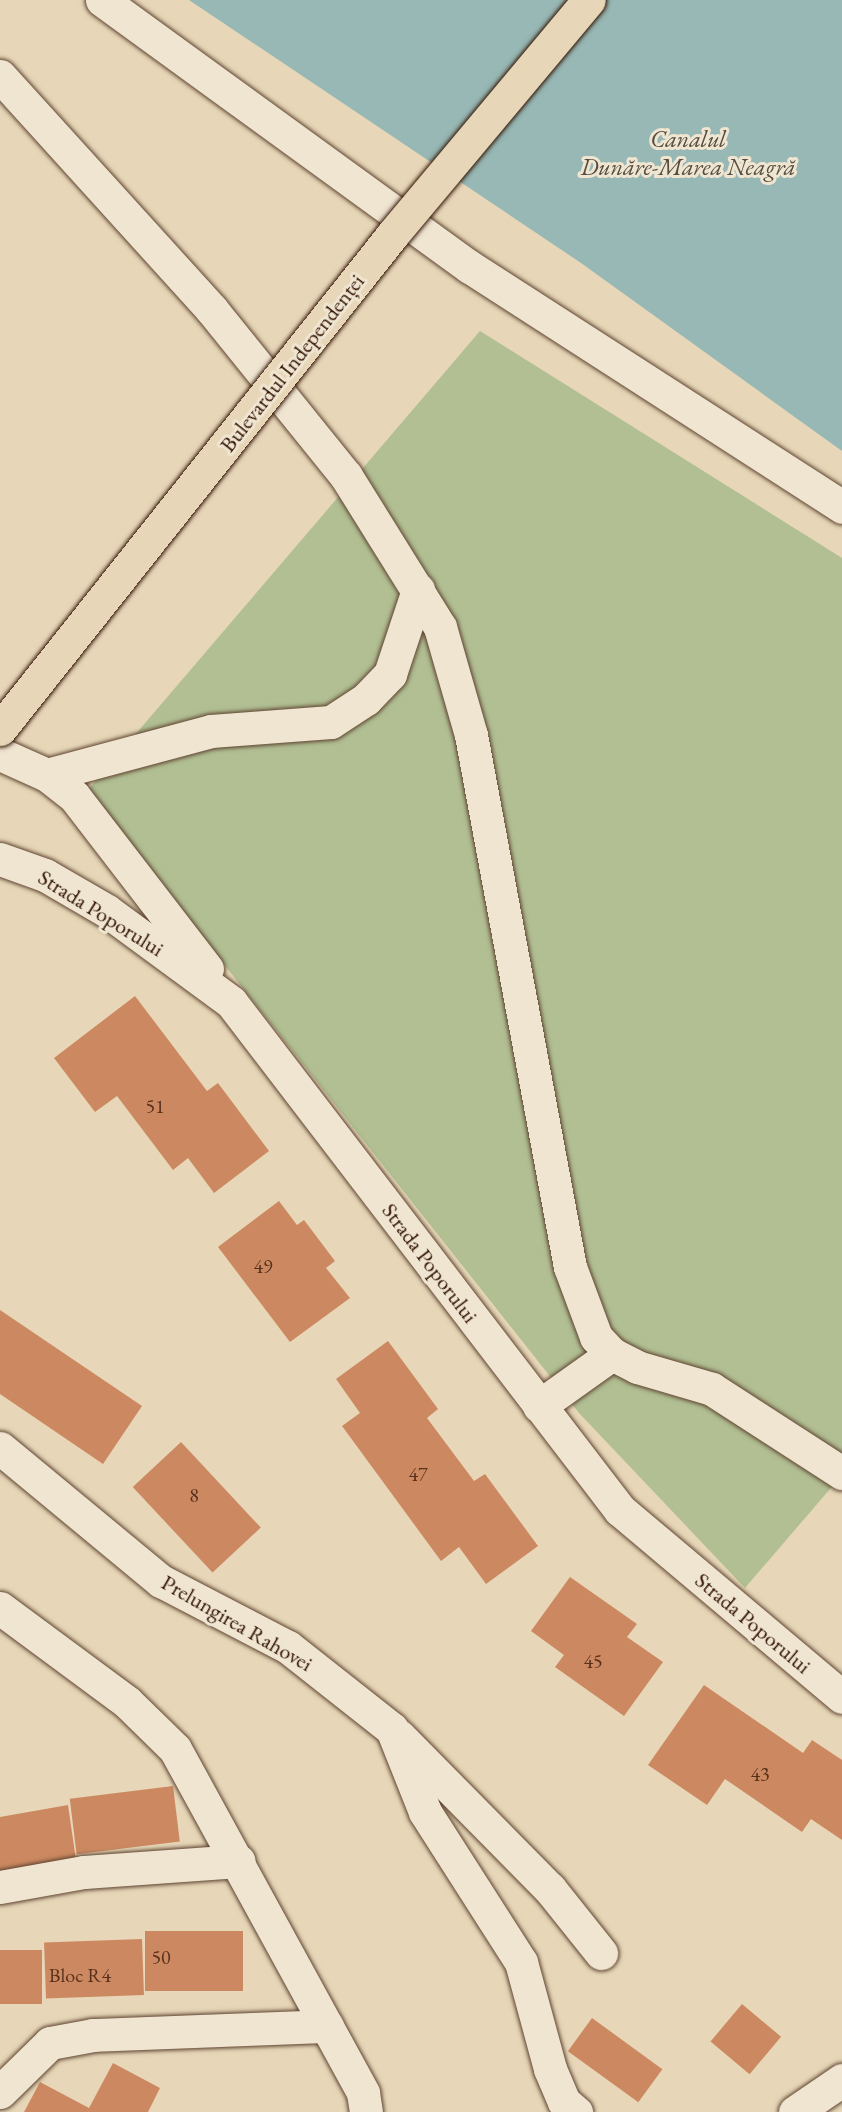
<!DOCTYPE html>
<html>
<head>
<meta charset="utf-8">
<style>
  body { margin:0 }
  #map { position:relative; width:842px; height:2112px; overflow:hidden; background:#e7d7b8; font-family:"EB Garamond",serif }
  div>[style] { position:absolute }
  .green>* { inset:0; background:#b1bf93 }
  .water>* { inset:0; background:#97b8b4 }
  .building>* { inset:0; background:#cc8961; transform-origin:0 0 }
  .roads { filter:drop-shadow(0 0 2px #5f4431) drop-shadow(0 0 2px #5f4431) }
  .minor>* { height:33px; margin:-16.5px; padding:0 16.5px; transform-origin:16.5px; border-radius:16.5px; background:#efe5d1 }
  .bridges { filter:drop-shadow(0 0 2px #321304) drop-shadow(0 0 2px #321304) }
  .major-bridge>* { height:33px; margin:-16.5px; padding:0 16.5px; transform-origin:16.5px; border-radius:16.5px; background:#e7d7b8 }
  span { translate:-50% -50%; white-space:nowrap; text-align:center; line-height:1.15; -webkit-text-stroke:6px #efe5d1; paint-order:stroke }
  .number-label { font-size:20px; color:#58301b }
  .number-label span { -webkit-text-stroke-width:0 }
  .street-label { font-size:22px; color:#321304 }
  .water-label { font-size:24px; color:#554d42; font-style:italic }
</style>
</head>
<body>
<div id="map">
  <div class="green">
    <div style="clip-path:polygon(480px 331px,842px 558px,842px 1475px,745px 1588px,579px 1413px,87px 791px)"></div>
  </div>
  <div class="water">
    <div style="clip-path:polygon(189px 0,842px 0,842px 451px,581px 263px)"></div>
  </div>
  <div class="building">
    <div style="clip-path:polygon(135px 996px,207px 1091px,218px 1083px,269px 1151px,214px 1193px,188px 1158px,173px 1170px,117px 1096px,95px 1112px,54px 1058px)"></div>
    <div style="clip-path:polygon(279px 1201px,297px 1225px,304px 1220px,335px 1261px,326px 1268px,350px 1298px,290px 1342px,218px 1247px)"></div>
    <div style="clip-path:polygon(0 1310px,142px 1406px,103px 1464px,0 1394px)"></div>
    <div style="clip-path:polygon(388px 1341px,438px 1409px,427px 1418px,474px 1481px,485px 1474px,538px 1546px,486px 1584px,459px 1547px,441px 1561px,342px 1426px,360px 1413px,336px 1379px)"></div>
    <div style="left:181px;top:1442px;width:117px;height:66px;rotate:47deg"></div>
    <div style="clip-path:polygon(570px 1577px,637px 1624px,627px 1637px,663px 1662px,624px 1716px,555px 1667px,564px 1655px,531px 1631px)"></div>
    <div style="clip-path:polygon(704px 1685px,803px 1753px,812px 1740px,842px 1760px,842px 1840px,811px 1819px,802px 1832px,725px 1779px,707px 1805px,648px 1765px)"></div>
    <div style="left:173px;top:1786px;width:56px;height:104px;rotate:83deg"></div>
    <div style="clip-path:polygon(68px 1805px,76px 1860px,0 1872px,0 1817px)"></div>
    <div style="left:145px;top:1931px;width:98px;height:60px"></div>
    <div style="left:142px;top:1939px;width:56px;height:98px;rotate:88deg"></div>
    <div style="left:0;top:1950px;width:42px;height:54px"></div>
    <div style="left:742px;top:2004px;width:51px;height:49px;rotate:40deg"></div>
    <div style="left:592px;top:2018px;width:87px;height:41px;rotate:36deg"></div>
    <div style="clip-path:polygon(113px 2063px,160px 2088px,148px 2112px,24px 2112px,40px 2082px,89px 2108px)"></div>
  </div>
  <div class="roads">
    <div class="minor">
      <div style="left:102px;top:0;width:455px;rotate:36deg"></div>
      <div style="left:470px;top:267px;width:443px;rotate:32.8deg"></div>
      <div style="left:0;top:76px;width:316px;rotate:47.8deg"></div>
      <div style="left:212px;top:310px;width:213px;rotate:51.1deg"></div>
      <div style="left:346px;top:476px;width:178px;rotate:58.1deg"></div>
      <div style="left:440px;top:627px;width:112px;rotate:74deg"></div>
      <div style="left:471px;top:735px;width:541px;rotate:79.46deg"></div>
      <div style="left:570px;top:1267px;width:75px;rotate:69.6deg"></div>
      <div style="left:596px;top:1337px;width:23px;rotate:47deg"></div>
      <div style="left:612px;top:1354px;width:28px;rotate:27deg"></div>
      <div style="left:637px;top:1367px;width:78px;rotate:16.3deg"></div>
      <div style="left:712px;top:1389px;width:155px;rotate:32.9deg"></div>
      <div style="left:0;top:754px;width:51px;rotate:24.1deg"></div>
      <div style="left:47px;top:775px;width:34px;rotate:38deg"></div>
      <div style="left:74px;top:796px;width:218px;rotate:52.4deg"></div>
      <div style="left:47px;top:775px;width:170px;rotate:-15deg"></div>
      <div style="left:211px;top:731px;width:120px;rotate:-4.3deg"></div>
      <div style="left:331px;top:722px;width:42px;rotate:-33.3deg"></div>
      <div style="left:366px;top:699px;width:35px;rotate:-46deg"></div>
      <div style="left:390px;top:674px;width:89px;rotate:-71.6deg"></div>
      <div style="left:0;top:859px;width:48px;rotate:19.6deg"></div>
      <div style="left:45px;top:875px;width:72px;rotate:30.1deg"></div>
      <div style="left:107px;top:911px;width:154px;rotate:36.3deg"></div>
      <div style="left:231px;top:1002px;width:640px;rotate:52.56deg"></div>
      <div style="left:620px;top:1510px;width:290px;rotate:40.1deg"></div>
      <div style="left:539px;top:1406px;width:90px;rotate:-35.5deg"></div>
      <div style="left:0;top:1448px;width:209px;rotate:39.6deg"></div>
      <div style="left:161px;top:1581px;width:143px;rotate:27.5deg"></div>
      <div style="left:288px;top:1647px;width:132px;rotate:38.3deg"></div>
      <div style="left:392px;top:1729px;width:89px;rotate:68.3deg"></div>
      <div style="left:425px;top:1812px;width:178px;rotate:57.4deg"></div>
      <div style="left:521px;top:1962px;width:111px;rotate:74.8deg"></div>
      <div style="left:550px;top:2069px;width:36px;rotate:67deg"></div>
      <div style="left:564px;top:2102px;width:16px;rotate:40deg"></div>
      <div style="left:0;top:1608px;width:158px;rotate:36.5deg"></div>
      <div style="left:127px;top:1702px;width:67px;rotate:44.4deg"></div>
      <div style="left:175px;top:1749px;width:392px;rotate:61.3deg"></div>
      <div style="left:363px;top:2093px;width:19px;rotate:81deg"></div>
      <div style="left:399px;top:1736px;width:215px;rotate:45.4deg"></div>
      <div style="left:550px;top:1889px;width:82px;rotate:51.4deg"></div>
      <div style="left:0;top:1887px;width:85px;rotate:-10.1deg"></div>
      <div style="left:84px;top:1872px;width:155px;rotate:-4.1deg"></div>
      <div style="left:0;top:2092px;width:70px;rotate:-44.4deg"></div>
      <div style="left:50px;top:2043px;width:44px;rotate:-10.5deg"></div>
      <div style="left:93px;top:2035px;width:234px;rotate:-2.2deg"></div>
      <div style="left:795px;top:2112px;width:57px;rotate:-34.2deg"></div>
    </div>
  </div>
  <div class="bridges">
    <div class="major-bridge">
      <div style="left:0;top:729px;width:632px;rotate:-51.55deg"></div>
      <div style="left:393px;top:234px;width:305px;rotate:-50.1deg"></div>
    </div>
  </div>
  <div class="number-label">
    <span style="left:155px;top:1106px">51</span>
    <span style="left:263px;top:1266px">49</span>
    <span style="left:418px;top:1474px">47</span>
    <span style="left:194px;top:1495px">8</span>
    <span style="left:593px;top:1661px">45</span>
    <span style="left:760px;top:1774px">43</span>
    <span style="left:161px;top:1957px">50</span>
    <span style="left:80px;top:1975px">Bloc R4</span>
  </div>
  <div class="street-label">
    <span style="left:292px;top:363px;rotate:-52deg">Bulevardul Independenței</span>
    <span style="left:101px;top:913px;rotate:32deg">Strada Poporului</span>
    <span style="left:430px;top:1263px;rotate:53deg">Strada Poporului</span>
    <span style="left:237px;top:1623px;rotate:30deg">Prelungirea Rahovei</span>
    <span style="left:753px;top:1623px;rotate:40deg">Strada Poporului</span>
  </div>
  <div class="water-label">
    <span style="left:688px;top:153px">Canalul<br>Dunăre-Marea Neagră</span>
  </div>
</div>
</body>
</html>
